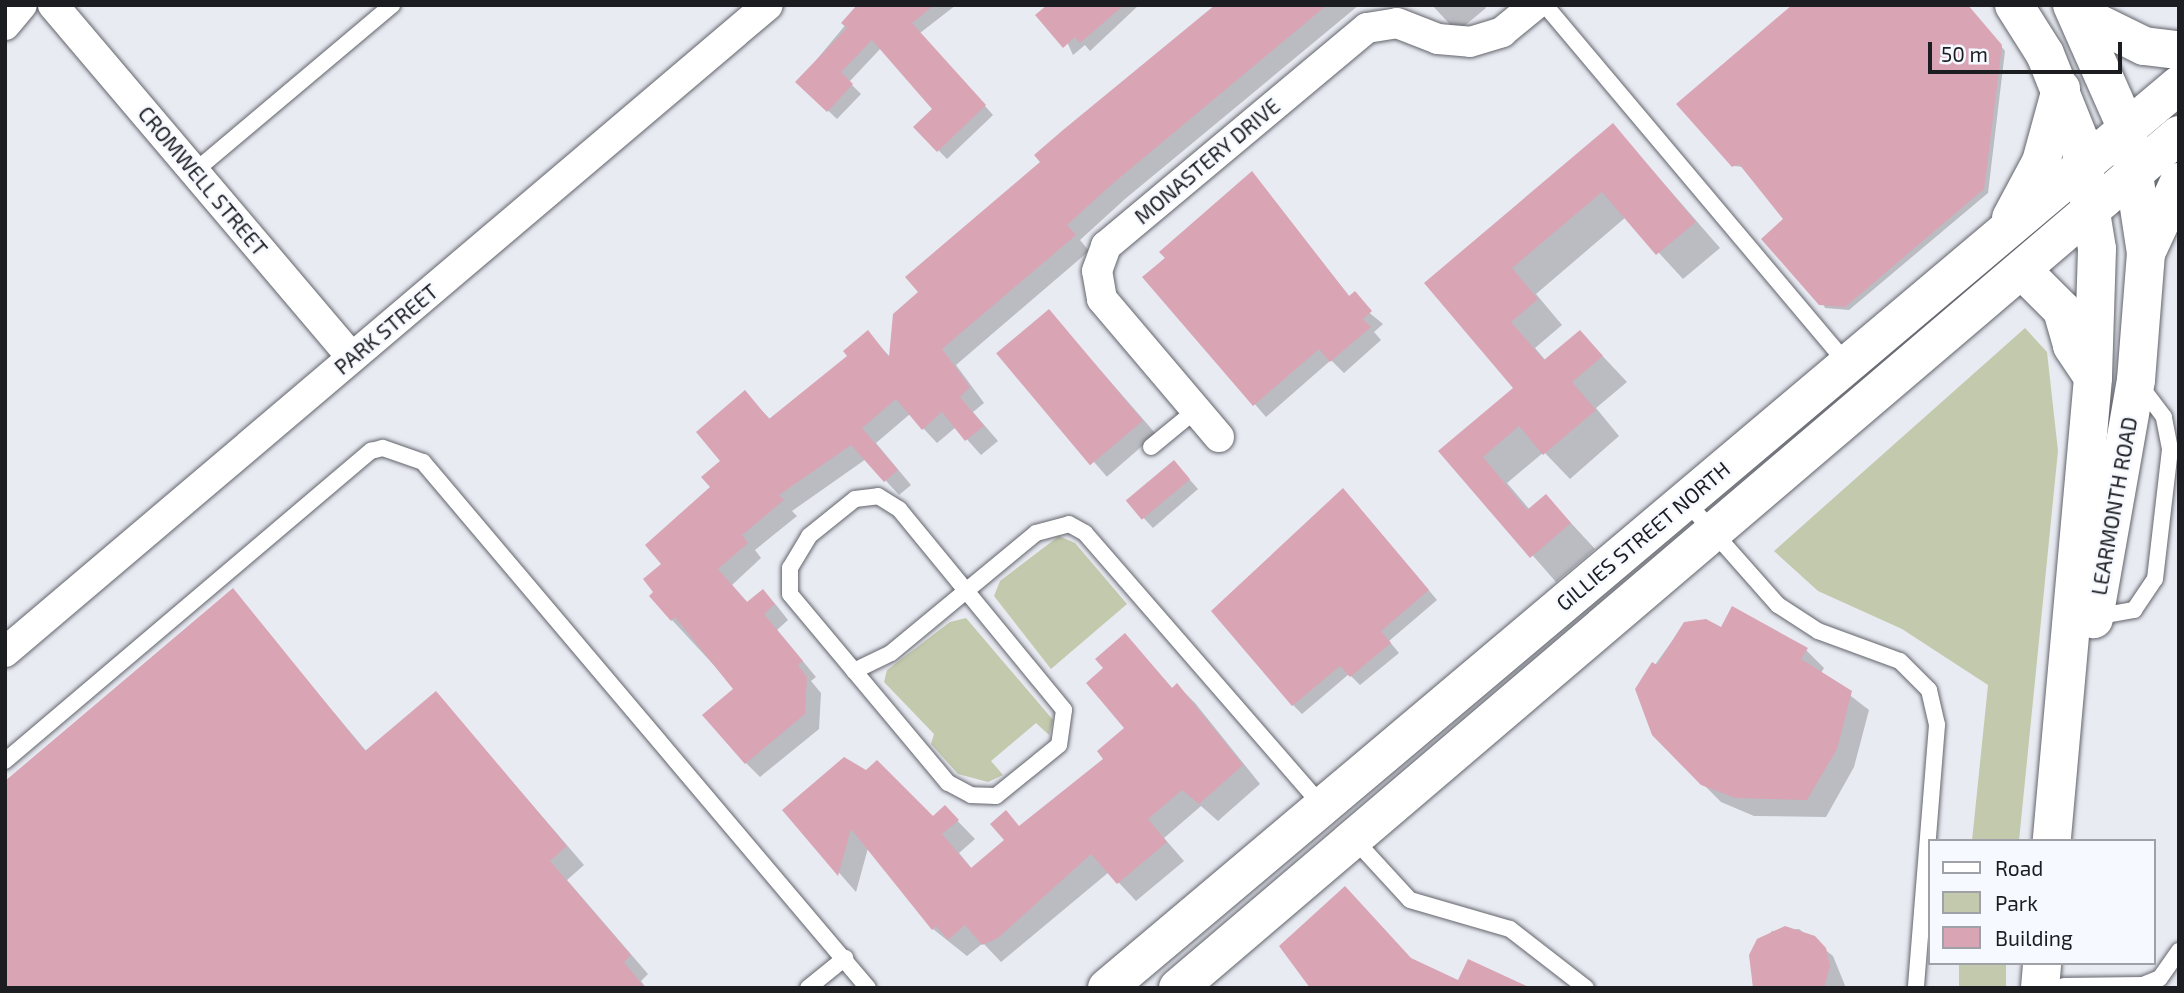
<!DOCTYPE html>
<html>
<head>
<meta charset="utf-8">
<style>
  body { margin:0 }
  #map { position:relative; width:2184px; height:993px; overflow:hidden; background:#e9ebf3; font-family:"Exo 2",sans-serif }
  div>[style] { position:absolute }
  .green>* { inset:0; background:#c3c9ac; transform-origin:0 0 }
  .shadow>* { inset:0; background:#0003; transform-origin:0 0 }
  .building>* { inset:0; background:#d9a4b4; transform-origin:0 0 }
  .roads { filter:drop-shadow(0 0 2px #62646b) drop-shadow(0 0 2px #62646b) }
  .lane>* { height:16px; margin:-8px; padding:0 8px; transform-origin:8px; border-radius:8px; background:#fff }
  .street>* { height:30px; margin:-15px; padding:0 15px; transform-origin:15px; border-radius:15px; background:#fff }
  .secondary>* { height:38px; margin:-19px; padding:0 19px; transform-origin:19px; border-radius:19px; background:#fff }
  span { translate:-50% -50%; white-space:nowrap; text-align:center; line-height:1.15; -webkit-text-stroke:5px #f6f9ff; paint-order:stroke }
  .street-label { font-size:21px; color:#1c1d20 }
  .frame { position:absolute; inset:0; border:7px solid #1c1d20; pointer-events:none }
  .legend { position:absolute; left:1928px; top:839px; width:228px; height:126px; box-sizing:border-box; background:#f6f9ff; border:2px solid #9fa1a6; margin:0; padding:9px 12px; list-style:none; font-size:21px; color:#1c1d20 }
  .legend li { display:flex; align-items:center; gap:14px; height:35px }
  .legend b { width:35px; border:2px solid #9fa1a6 }
  .scale { position:absolute; left:1928px; top:42px; width:194px; height:32px; box-sizing:border-box; border:4px solid #1c1d20; border-top:0; padding-left:9px; font-size:21px; line-height:24px; white-space:nowrap; color:#1c1d20; -webkit-text-stroke:5px #f6f9ff; paint-order:stroke }
</style>
</head>
<body>
<div id="map">
  <div class="green">
    <div style="clip-path:polygon(2025px 328px,2047px 352px,2058px 451px,2019px 841px,1972px 841px,1988px 685px,1902px 629px,1818px 591px,1774px 551px)"></div>
    <div style="clip-path:polygon(1059px 536px,1075px 543px,1127px 604px,1051px 669px,994px 596px,1000px 581px)"></div>
    <div style="clip-path:polygon(966px 618px,1053px 720px,1049px 735px,1036px 723px,991px 761px,1003px 775px,988px 782px,958px 774px,931px 744px,934px 734px,884px 682px,887px 670px,950px 622px)"></div>
    <div style="left:1959px;top:963px;width:47px;height:25px"></div>
  </div>
  <div class="shadow">
    <div style="clip-path:polygon(862px 5px,956px 5px,920px 33px,993px 115px,947px 159px,916px 127px,935px 109px,881px 48px,849px 82px,861px 94px,837px 119px,798px 82px)"></div>
    <div style="clip-path:polygon(1050px 5px,1139px 5px,1090px 51px,1085px 45px,1073px 55px)"></div>
    <div style="clip-path:polygon(1218px 5px,1359px 5px,1125px 199px,1080px 240px,1089px 251px,956px 365px,984px 403px,973px 412px,998px 441px,981px 455px,956px 427px,937px 443px,910px 414px,876px 443px,911px 485px,899px 495px,866px 459px,792px 511px,797px 516px,755px 550px,761px 558px,732px 585px,748px 603px,763px 591px,777px 606px,788px 620px,777px 630px,816px 677px,811px 681px,821px 693px,819px 729px,760px 777px,746px 763px,736px 689px,672px 620px,645px 579px,663px 564px,712px 487px,745px 393px,771px 420px,850px 356px,868px 333px,891px 358px,920px 292px,1043px 162px)"></div>
    <div style="clip-path:polygon(1432px 5px,1484px 5px,1486px 8px,1457px 32px)"></div>
    <div style="clip-path:polygon(1967px 5px,2005px 51px,1988px 193px,1849px 310px,1825px 308px,1785px 219px,1744px 167px,1734px 166px)"></div>
    <div style="clip-path:polygon(1613px 125px,1720px 248px,1683px 279px,1626px 217px,1536px 294px,1562px 325px,1535px 348px,1546px 361px,1580px 332px,1627px 382px,1596px 408px,1619px 436px,1570px 479px,1544px 452px,1507px 483px,1530px 510px,1546px 496px,1595px 549px,1556px 582px,1441px 451px,1515px 388px,1426px 283px)"></div>
    <div style="clip-path:polygon(1252px 174px,1350px 297px,1383px 324px,1374px 332px,1381px 340px,1344px 373px,1331px 360px,1266px 417px,1145px 277px)"></div>
    <div style="left:1049px;top:311px;width:163px;height:65px;rotate:49deg"></div>
    <div style="clip-path:polygon(1182px 471px,1198px 489px,1153px 528px,1129px 502px)"></div>
    <div style="clip-path:polygon(1352px 499px,1437px 600px,1389px 641px,1399px 653px,1360px 685px,1349px 674px,1302px 714px,1293px 705px)"></div>
    <div style="clip-path:polygon(232px 591px,367px 752px,436px 693px,584px 865px,567px 880px,648px 974px,641px 981px,646px 988px,5px 988px)"></div>
    <div style="clip-path:polygon(1685px 623px,1806px 650px,1824px 668px,1821px 673px,1869px 710px,1854px 767px,1826px 817px,1754px 816px,1721px 802px,1653px 734px,1637px 690px)"></div>
    <div style="clip-path:polygon(1125px 635px,1173px 689px,1177px 685px,1195px 703px,1260px 784px,1218px 821px,1201px 806px,1164px 838px,1184px 861px,1136px 901px,1109px 872px,1001px 962px,983px 943px,967px 956px,933px 929px,868px 848px,856px 892px,784px 810px,933px 818px,945px 808px,975px 839px,959px 853px,973px 870px,1106px 760px,1127px 728px,1105px 669px)"></div>
    <div style="clip-path:polygon(1799px 929px,1833px 956px,1846px 988px,1757px 988px,1751px 956px,1772px 931px)"></div>
  </div>
  <div class="building">
    <div style="clip-path:polygon(857px 5px,934px 5px,912px 23px,986px 105px,937px 152px,913px 127px,932px 109px,872px 40px,841px 72px,853px 84px,827px 112px,795px 82px,847px 28px,841px 23px)"></div>
    <div style="clip-path:polygon(1047px 5px,1124px 5px,1080px 43px,1075px 37px,1063px 48px,1035px 15px)"></div>
    <div style="clip-path:polygon(1215px 5px,1327px 5px,1111px 185px,1067px 225px,1076px 235px,942px 349px,970px 387px,960px 397px,984px 426px,965px 441px,942px 412px,922px 430px,896px 399px,862px 428px,898px 470px,884px 482px,851px 445px,779px 495px,784px 500px,742px 535px,748px 543px,718px 569px,747px 602px,763px 589px,775px 604px,764px 614px,803px 661px,798px 665px,807px 677px,805px 714px,745px 764px,702px 715px,733px 689px,675px 617px,671px 621px,649px 596px,653px 592px,643px 579px,661px 564px,645px 545px,710px 487px,701px 477px,720px 461px,696px 432px,745px 390px,769px 419px,847px 356px,843px 351px,868px 330px,889px 357px,893px 314px,918px 292px,905px 277px,1040px 162px,1034px 155px,1063px 130px)"></div>
    <div style="clip-path:polygon(1792px 5px,1968px 5px,2002px 45px,1984px 189px,1845px 307px,1819px 305px,1761px 239px,1783px 219px,1739px 164px,1732px 167px,1676px 104px)"></div>
    <div style="clip-path:polygon(1613px 123px,1696px 222px,1656px 255px,1602px 192px,1512px 268px,1538px 299px,1511px 322px,1544px 360px,1580px 330px,1603px 356px,1572px 382px,1596px 410px,1543px 455px,1519px 426px,1483px 457px,1527px 510px,1546px 494px,1571px 523px,1530px 558px,1438px 451px,1513px 388px,1424px 283px)"></div>
    <div style="clip-path:polygon(1252px 171px,1349px 296px,1355px 291px,1372px 311px,1363px 319px,1371px 327px,1330px 362px,1319px 349px,1253px 406px,1142px 277px,1165px 258px,1159px 252px)"></div>
    <div style="left:1049px;top:309px;width:146px;height:69px;rotate:50deg"></div>
    <div style="left:1174px;top:460px;width:25px;height:63px;rotate:50deg"></div>
    <div style="clip-path:polygon(1343px 488px,1429px 590px,1381px 631px,1391px 643px,1350px 677px,1340px 666px,1292px 706px,1211px 611px)"></div>
    <div style="clip-path:polygon(233px 588px,365px 751px,436px 691px,567px 846px,550px 861px,631px 955px,624px 962px,645px 988px,5px 988px,5px 781px)"></div>
    <div style="clip-path:polygon(1732px 606px,1808px 648px,1801px 659px,1852px 691px,1837px 749px,1807px 800px,1735px 798px,1701px 785px,1652px 735px,1635px 689px,1652px 662px,1657px 665px,1684px 622px,1706px 619px,1721px 627px)"></div>
    <div style="clip-path:polygon(1125px 633px,1172px 688px,1177px 683px,1243px 765px,1199px 804px,1182px 790px,1148px 819px,1167px 842px,1117px 884px,1091px 854px,998px 938px,982px 945px,965px 925px,948px 940px,936px 926px,932px 930px,851px 829px,838px 876px,782px 810px,844px 757px,866px 770px,877px 760px,933px 816px,945px 805px,959px 820px,942px 834px,971px 868px,1004px 840px,990px 824px,1006px 810px,1019px 826px,1103px 759px,1097px 751px,1124px 728px,1086px 683px,1103px 668px,1095px 659px)"></div>
    <div style="clip-path:polygon(1345px 886px,1411px 958px,1458px 980px,1468px 959px,1531px 988px,1310px 988px,1279px 946px)"></div>
    <div style="clip-path:polygon(1785px 926px,1815px 936px,1826px 948px,1830px 966px,1824px 988px,1753px 988px,1749px 955px,1757px 939px)"></div>
  </div>
  <div class="roads">
    <div class="lane">
      <div style="left:1545px;top:5px;width:471px;rotate:49.9deg"></div>
      <div style="left:195px;top:171px;width:258px;rotate:-40.1deg"></div>
      <div style="left:1151px;top:447px;width:58px;rotate:-39.4deg"></div>
      <div style="left:878px;top:496px;width:25px;rotate:32deg"></div>
      <div style="left:899px;top:509px;width:260px;rotate:50.6deg"></div>
      <div style="left:1064px;top:710px;width:35px;rotate:98deg"></div>
      <div style="left:1059px;top:745px;width:81px;rotate:141deg"></div>
      <div style="left:996px;top:796px;width:25px;rotate:-178deg"></div>
      <div style="left:971px;top:795px;width:26px;rotate:-152deg"></div>
      <div style="left:948px;top:783px;width:246px;rotate:-129.9deg"></div>
      <div style="left:790px;top:594px;width:26px;rotate:-90deg"></div>
      <div style="left:790px;top:568px;width:37px;rotate:-59deg"></div>
      <div style="left:809px;top:536px;width:59px;rotate:-38.8deg"></div>
      <div style="left:855px;top:499px;width:23px;rotate:-7deg"></div>
      <div style="left:1685px;top:500px;width:140px;rotate:48.5deg"></div>
      <div style="left:1778px;top:605px;width:48px;rotate:33deg"></div>
      <div style="left:1818px;top:631px;width:87px;rotate:20.1deg"></div>
      <div style="left:1900px;top:661px;width:41px;rotate:45deg"></div>
      <div style="left:1929px;top:690px;width:36px;rotate:77deg"></div>
      <div style="left:1937px;top:725px;width:264px;rotate:94.6deg"></div>
      <div style="left:2094px;top:617px;width:41px;rotate:-9.9deg"></div>
      <div style="left:2134px;top:610px;width:37px;rotate:-56deg"></div>
      <div style="left:2155px;top:579px;width:131px;rotate:-83.4deg"></div>
      <div style="left:2170px;top:449px;width:33px;rotate:-101deg"></div>
      <div style="left:2164px;top:417px;width:41px;rotate:-127.1deg"></div>
      <div style="left:854px;top:671px;width:41px;rotate:-25.9deg"></div>
      <div style="left:891px;top:653px;width:188px;rotate:-39.6deg"></div>
      <div style="left:1036px;top:533px;width:34px;rotate:-15deg"></div>
      <div style="left:1069px;top:524px;width:18px;rotate:29deg"></div>
      <div style="left:1085px;top:533px;width:362px;rotate:49deg"></div>
      <div style="left:5px;top:761px;width:480px;rotate:-40.3deg"></div>
      <div style="left:371px;top:451px;width:12px;rotate:-14deg"></div>
      <div style="left:383px;top:448px;width:42px;rotate:19.3deg"></div>
      <div style="left:423px;top:462px;width:689px;rotate:49.77deg"></div>
      <div style="left:1353px;top:838px;width:84px;rotate:47.4deg"></div>
      <div style="left:1410px;top:900px;width:104px;rotate:16.2deg"></div>
      <div style="left:1510px;top:929px;width:96px;rotate:37.8deg"></div>
      <div style="left:2064px;top:986px;width:79px;rotate:-0.7deg"></div>
      <div style="left:2143px;top:985px;width:18px;rotate:-22deg"></div>
      <div style="left:2160px;top:978px;width:33px;rotate:-55deg"></div>
      <div style="left:808px;top:988px;width:48px;rotate:-39deg"></div>
    </div>
    <div class="street">
      <div style="left:53px;top:5px;width:462px;rotate:49.7deg"></div>
      <div style="left:5px;top:25px;width:26px;rotate:-50deg"></div>
      <div style="left:1219px;top:437px;width:181px;rotate:-130.3deg"></div>
      <div style="left:1102px;top:299px;width:28px;rotate:-100deg"></div>
      <div style="left:1097px;top:271px;width:27px;rotate:-70deg"></div>
      <div style="left:1106px;top:246px;width:340px;rotate:-39.9deg"></div>
      <div style="left:1367px;top:28px;width:30px;rotate:-9deg"></div>
      <div style="left:1397px;top:23px;width:44px;rotate:21.3deg"></div>
      <div style="left:1438px;top:39px;width:32px;rotate:5deg"></div>
      <div style="left:1470px;top:42px;width:34px;rotate:-17deg"></div>
      <div style="left:1502px;top:32px;width:43px;rotate:-39.3deg"></div>
      <div style="left:5px;top:652px;width:1000px;rotate:-40.3deg"></div>
    </div>
    <div class="secondary">
      <div style="left:2014px;top:5px;width:58px;rotate:57.7deg"></div>
      <div style="left:2045px;top:54px;width:92px;rotate:68.2deg"></div>
      <div style="left:2079px;top:139px;width:111px;rotate:80.7deg"></div>
      <div style="left:2097px;top:249px;width:129px;rotate:91.8deg"></div>
      <div style="left:2093px;top:378px;width:465px;rotate:95.1deg"></div>
      <div style="left:2072px;top:5px;width:136px;rotate:66.1deg"></div>
      <div style="left:2127px;top:129px;width:125px;rotate:81.3deg"></div>
      <div style="left:2146px;top:253px;width:127px;rotate:94.5deg"></div>
      <div style="left:2136px;top:380px;width:243px;rotate:100deg"></div>
      <div style="left:2077px;top:13px;width:75px;rotate:26.2deg"></div>
      <div style="left:2144px;top:46px;width:35px;rotate:7deg"></div>
      <div style="left:2011px;top:218px;width:64px;rotate:-61.8deg"></div>
      <div style="left:2041px;top:162px;width:76px;rotate:-74.7deg"></div>
      <div style="left:2147px;top:251px;width:76px;rotate:-65.1deg"></div>
      <div style="left:2022px;top:270px;width:57px;rotate:45deg"></div>
      <div style="left:2062px;top:310px;width:37px;rotate:74deg"></div>
      <div style="left:2072px;top:346px;width:36px;rotate:56deg"></div>
      <div style="left:1107px;top:988px;width:1402px;rotate:-40.11deg"></div>
      <div style="left:1178px;top:988px;width:1315px;rotate:-40.44deg"></div>
      <div style="left:2040px;top:988px;width:25px;rotate:-85deg"></div>
    </div>
  </div>
  <div class="street-label">
    <span style="left:1207px;top:161px;rotate:-40deg">MONASTERY DRIVE</span>
    <span style="left:203px;top:181px;rotate:50deg">CROMWELL STREET</span>
    <span style="left:386px;top:329px;rotate:-40deg">PARK STREET</span>
    <span style="left:2114px;top:506px;rotate:-80deg">LEARMONTH ROAD</span>
    <span style="left:1643px;top:536px;rotate:-40deg">GILLIES STREET NORTH</span>
  </div>
  <div class="frame"></div>
  <ul class="legend">
  <li><b style="height:9px;background:#fff"></b>Road</li>
  <li><b style="height:19px;background:#c3c9ac"></b>Park</li>
  <li><b style="height:19px;background:#d9a4b4"></b>Building</li>
  </ul>
  <div class="scale">50 m</div>
</div>
</body>
</html>
